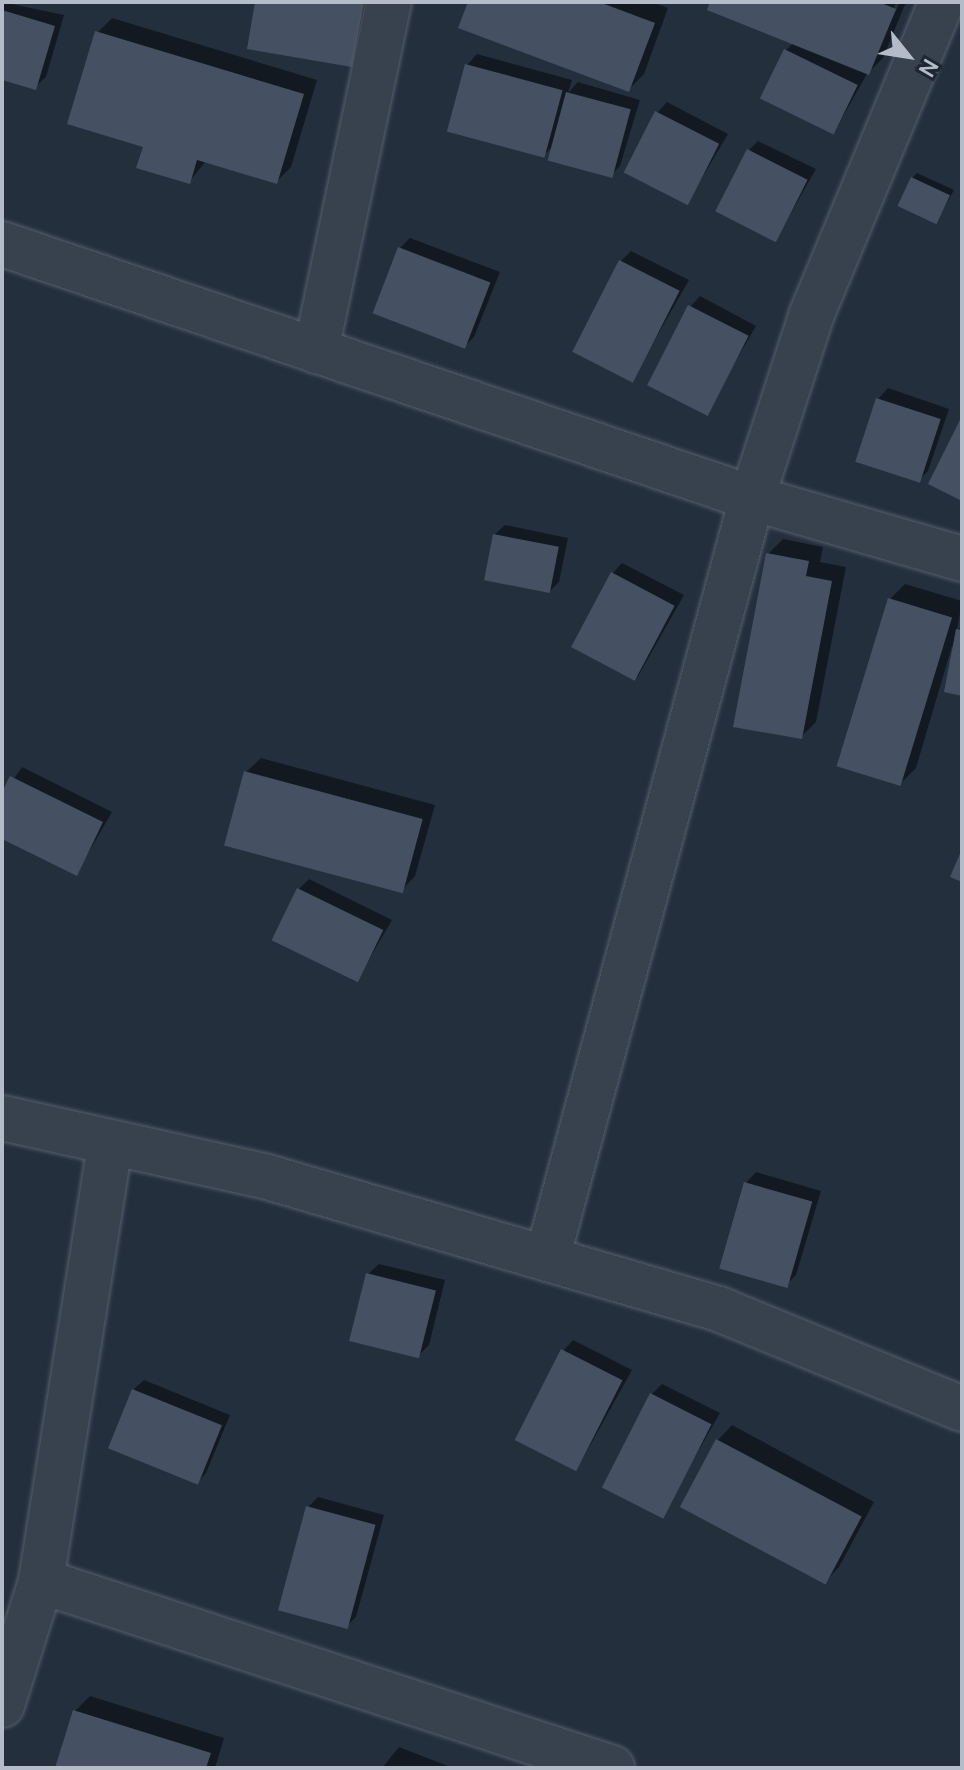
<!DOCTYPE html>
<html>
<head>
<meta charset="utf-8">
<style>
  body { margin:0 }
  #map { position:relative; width:964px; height:1770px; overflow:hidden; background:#242f3e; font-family:Manrope,sans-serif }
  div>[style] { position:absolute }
  .shadow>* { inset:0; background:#0007 }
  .building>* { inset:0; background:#455162; transform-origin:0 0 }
  .roads { filter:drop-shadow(0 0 2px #565f6c) drop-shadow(0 0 2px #565f6c) }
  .street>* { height:44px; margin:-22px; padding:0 22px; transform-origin:22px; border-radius:22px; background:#38414e }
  span { translate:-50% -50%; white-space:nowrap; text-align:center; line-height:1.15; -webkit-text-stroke:8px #1d2633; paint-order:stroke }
  .frame { position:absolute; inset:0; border:4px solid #b4bcc9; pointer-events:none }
  .north { position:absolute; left:868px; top:16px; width:80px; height:80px; -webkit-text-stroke:6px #1d2633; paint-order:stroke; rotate:120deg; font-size:22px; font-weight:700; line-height:32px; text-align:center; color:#b4bcc9 }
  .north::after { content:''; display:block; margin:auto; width:28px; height:36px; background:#b4bcc9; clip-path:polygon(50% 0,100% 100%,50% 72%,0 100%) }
</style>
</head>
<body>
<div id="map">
  <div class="shadow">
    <div style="clip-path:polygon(2px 2px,64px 15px,46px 77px,35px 87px,2px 78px)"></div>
    <div style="clip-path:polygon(257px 2px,372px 2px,362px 55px,352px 65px)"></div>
    <div style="clip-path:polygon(470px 2px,652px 2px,668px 8px,644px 74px,629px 89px)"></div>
    <div style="clip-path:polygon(712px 2px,896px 2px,874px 58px,900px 2px,906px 2px,883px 58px,867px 74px,834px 132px,786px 50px,793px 43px)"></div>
    <div style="clip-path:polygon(112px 18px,317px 80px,291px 167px,276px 182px,206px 161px,189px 182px,146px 145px,97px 33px)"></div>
    <div style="clip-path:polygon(477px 54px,572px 80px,568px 93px,578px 82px,640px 100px,620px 166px,610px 176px,553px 146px,544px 155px,467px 65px)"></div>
    <div style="clip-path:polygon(667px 102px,728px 134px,687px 203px,657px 113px)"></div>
    <div style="clip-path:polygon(758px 141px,816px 169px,776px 239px,748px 151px)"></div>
    <div style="clip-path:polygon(917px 173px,954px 190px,936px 222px,912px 178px)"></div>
    <div style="clip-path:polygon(410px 238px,500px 272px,474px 337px,464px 347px,400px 248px)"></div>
    <div style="clip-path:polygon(631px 251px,689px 280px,632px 380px,621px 261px)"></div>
    <div style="clip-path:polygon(700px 296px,756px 326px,705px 414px,690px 307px)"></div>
    <div style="clip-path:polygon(888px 388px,949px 409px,928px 471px,918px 481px,857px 460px,878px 399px)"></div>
    <div style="clip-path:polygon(505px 525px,568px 538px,559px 582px,549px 592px,494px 535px)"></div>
    <div style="clip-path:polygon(783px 539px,823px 547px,820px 562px,846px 567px,816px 722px,801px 737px,768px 554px)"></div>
    <div style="clip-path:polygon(622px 563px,684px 595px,637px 678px,612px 574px)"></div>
    <div style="clip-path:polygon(905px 584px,962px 601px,957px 631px,962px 626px,962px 694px,952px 646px,916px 768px,901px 783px,890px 599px)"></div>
    <div style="clip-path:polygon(261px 758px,435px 805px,415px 876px,401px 891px,246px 772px)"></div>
    <div style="clip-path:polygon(22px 767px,112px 812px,76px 874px,2px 837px,2px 796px)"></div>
    <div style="clip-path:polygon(309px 879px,392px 920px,357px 980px,299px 889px)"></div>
    <div style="clip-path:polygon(756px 1172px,821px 1191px,796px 1275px,786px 1285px,722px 1266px,746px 1183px)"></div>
    <div style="clip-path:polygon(379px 1264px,445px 1280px,429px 1345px,419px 1355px,368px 1274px)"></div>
    <div style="clip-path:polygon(573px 1340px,632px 1370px,577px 1469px,563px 1351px)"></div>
    <div style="clip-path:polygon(144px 1380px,230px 1415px,206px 1473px,196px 1484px,133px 1390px)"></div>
    <div style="clip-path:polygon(662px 1384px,720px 1413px,661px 1516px,652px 1394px)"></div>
    <div style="clip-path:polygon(732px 1425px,874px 1502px,839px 1567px,825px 1582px,718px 1440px)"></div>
    <div style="clip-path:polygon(318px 1497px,384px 1515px,356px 1617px,346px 1627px,308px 1507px)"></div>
    <div style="clip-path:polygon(90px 1696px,224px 1738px,215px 1768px,57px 1768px,75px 1711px)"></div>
    <div style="clip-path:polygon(399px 1747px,453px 1768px,382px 1768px)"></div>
  </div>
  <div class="building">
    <div style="clip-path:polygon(255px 2px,364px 2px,352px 67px,247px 49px)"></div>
    <div style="clip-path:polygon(468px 2px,599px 2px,655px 23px,629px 92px,458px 28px)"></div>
    <div style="clip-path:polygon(710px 2px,879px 2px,896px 9px,869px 75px,707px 10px)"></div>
    <div style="clip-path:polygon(2px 10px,55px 26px,36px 90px,2px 80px)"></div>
    <div style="clip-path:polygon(95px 31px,304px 94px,277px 184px,197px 160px,190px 184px,136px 168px,143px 147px,67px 124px)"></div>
    <div style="left:784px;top:49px;width:82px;height:55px;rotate:26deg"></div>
    <div style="left:465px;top:64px;width:101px;height:70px;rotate:15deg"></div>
    <div style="left:566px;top:92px;width:67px;height:71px;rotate:15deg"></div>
    <div style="left:655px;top:111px;width:72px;height:69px;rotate:27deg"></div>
    <div style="left:747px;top:149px;width:68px;height:70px;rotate:27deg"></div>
    <div style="left:911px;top:177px;width:43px;height:32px;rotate:25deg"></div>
    <div style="left:398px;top:247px;width:99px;height:71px;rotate:21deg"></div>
    <div style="left:619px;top:260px;width:68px;height:103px;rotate:27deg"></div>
    <div style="left:688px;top:305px;width:68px;height:90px;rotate:27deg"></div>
    <div style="left:876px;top:398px;width:68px;height:67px;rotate:18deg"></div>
    <div style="clip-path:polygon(962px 416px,962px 501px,928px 484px)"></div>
    <div style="left:493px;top:534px;width:67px;height:47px;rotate:11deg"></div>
    <div style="clip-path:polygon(766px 553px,809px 561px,806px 576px,832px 581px,802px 739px,733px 727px)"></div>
    <div style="left:611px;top:572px;width:72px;height:85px;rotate:28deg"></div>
    <div style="left:888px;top:598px;width:67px;height:176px;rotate:17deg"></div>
    <div style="clip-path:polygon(956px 629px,962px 630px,962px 696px,944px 692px)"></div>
    <div style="left:244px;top:771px;width:185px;height:77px;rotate:15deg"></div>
    <div style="clip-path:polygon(10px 776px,103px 822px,77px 876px,2px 839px,2px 792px)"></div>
    <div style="clip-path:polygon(962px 849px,962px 882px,950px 877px)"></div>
    <div style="left:297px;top:888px;width:96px;height:58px;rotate:26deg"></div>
    <div style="left:744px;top:1182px;width:71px;height:90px;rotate:16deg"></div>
    <div style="left:366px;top:1273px;width:72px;height:70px;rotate:14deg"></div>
    <div style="left:561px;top:1349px;width:69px;height:102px;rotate:27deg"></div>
    <div style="left:132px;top:1389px;width:97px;height:64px;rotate:22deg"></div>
    <div style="left:650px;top:1393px;width:69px;height:106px;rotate:27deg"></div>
    <div style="left:716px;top:1439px;width:165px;height:77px;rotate:28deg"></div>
    <div style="left:306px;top:1506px;width:72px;height:108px;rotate:15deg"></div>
    <div style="clip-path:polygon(73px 1710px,211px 1753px,206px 1768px,55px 1768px)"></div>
  </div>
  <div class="roads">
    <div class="street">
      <div style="left:2px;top:244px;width:792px;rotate:18.71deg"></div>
      <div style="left:752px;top:498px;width:219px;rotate:16.2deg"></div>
      <div style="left:316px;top:351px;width:357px;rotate:-78.2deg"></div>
      <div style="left:2px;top:1118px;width:268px;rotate:12.5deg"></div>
      <div style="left:264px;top:1176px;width:476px;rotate:16.3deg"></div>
      <div style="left:721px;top:1310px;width:261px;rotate:22.3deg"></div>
      <div style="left:547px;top:1259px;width:788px;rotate:-74.92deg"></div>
      <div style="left:752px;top:498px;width:191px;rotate:-72deg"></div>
      <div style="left:811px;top:316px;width:340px;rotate:-67.4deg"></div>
      <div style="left:41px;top:1581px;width:601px;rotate:18.13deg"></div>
      <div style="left:2px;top:1705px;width:130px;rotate:-72.5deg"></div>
      <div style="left:41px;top:1581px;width:443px;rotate:-81deg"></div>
    </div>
  </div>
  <div class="frame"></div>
  <div class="north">N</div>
</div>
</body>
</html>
